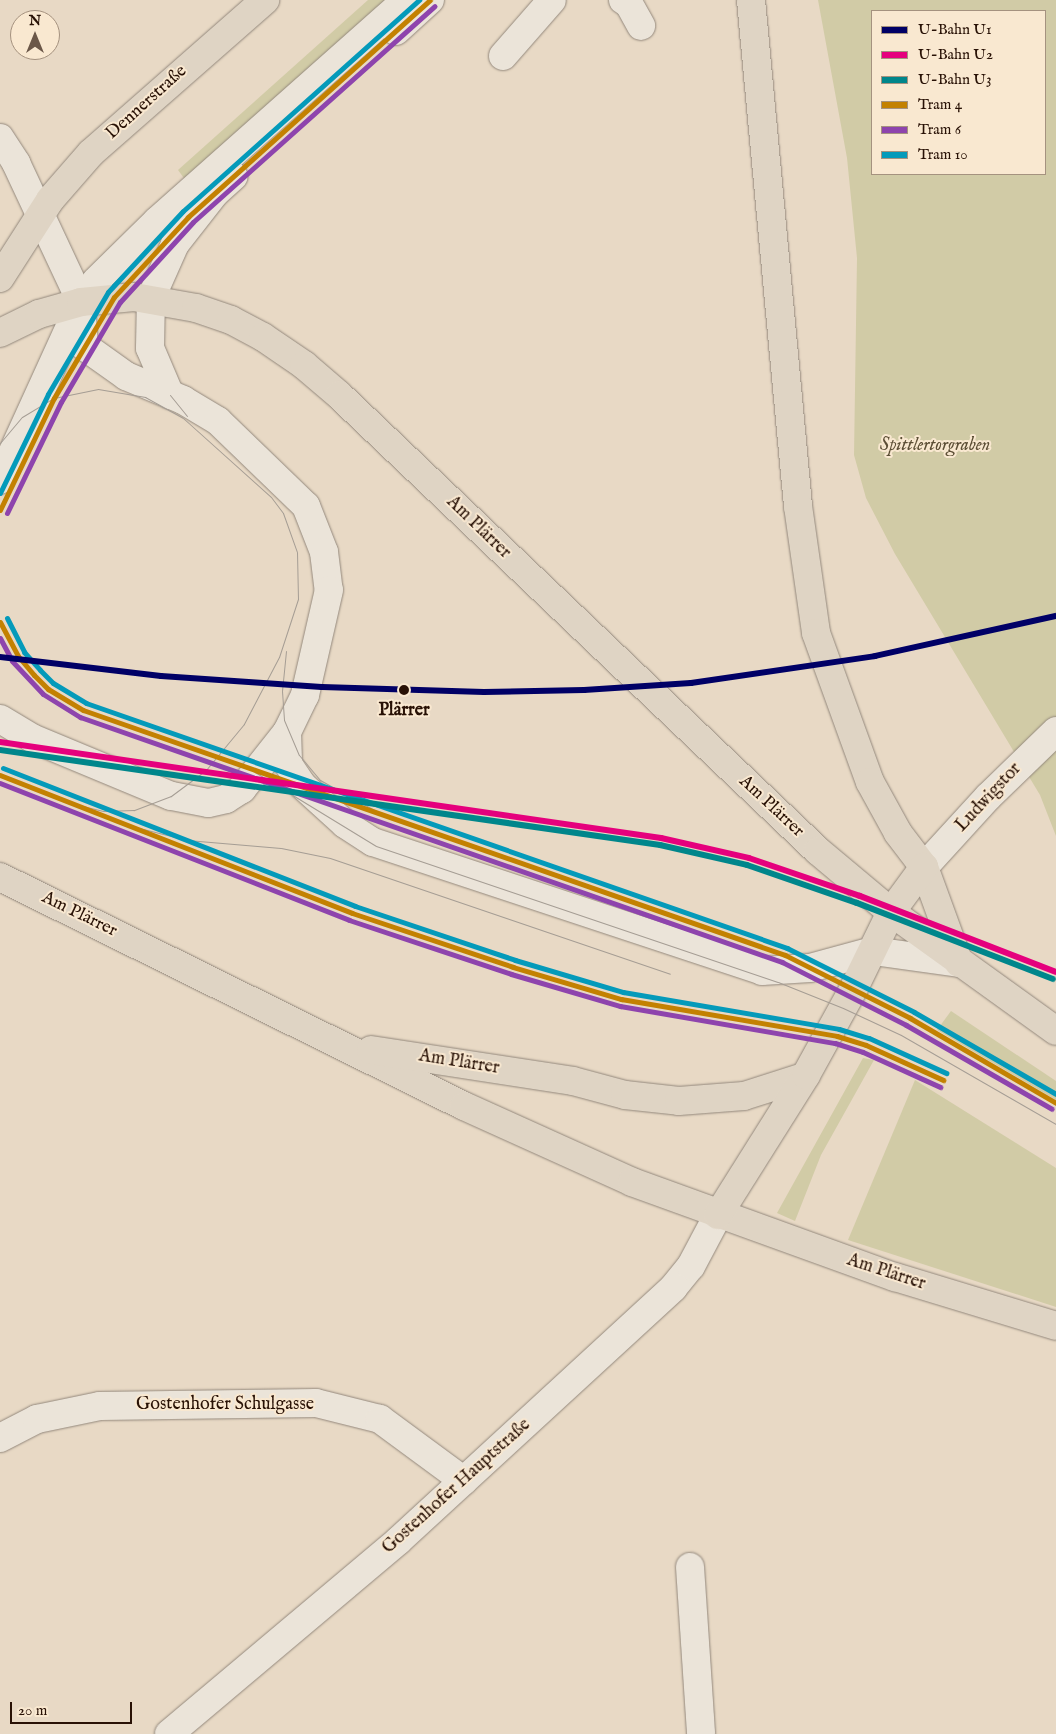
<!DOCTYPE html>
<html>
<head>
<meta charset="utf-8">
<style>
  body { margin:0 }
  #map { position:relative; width:1056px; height:1734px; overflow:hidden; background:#e8d9c5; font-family:"IM FELL English",serif }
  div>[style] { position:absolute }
  .green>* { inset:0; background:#d1cba6 }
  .roads { filter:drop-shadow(0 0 1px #93887c) drop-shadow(0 0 1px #93887c) }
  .minor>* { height:28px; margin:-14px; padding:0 14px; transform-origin:14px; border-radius:14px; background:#ebe4d9 }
  .major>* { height:28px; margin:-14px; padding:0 14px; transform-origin:14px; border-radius:14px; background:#dfd4c4 }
  .tram>* { height:1px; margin:-0.5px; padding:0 0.5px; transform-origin:0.5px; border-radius:0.5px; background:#a59d94 }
  .tram-1>* { height:5px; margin:-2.5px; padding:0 2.5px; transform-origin:2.5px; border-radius:2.5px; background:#c38101 }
  .tram-2>* { height:5px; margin:-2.5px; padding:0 2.5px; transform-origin:2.5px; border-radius:2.5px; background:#8e44ad }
  .tram-3>* { height:5px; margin:-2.5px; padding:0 2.5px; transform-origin:2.5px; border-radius:2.5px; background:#049aba }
  .metro-1>* { height:6px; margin:-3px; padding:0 3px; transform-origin:3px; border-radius:3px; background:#006 }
  .metro-2>* { height:6px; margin:-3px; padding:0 3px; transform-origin:3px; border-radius:3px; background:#e5007d }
  .metro-3>* { height:6px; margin:-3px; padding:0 3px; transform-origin:3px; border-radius:3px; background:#00868b }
  .dots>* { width:14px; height:14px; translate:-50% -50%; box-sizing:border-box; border:2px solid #f9e8d0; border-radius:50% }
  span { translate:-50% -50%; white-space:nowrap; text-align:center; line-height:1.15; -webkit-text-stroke:4px #f9e8d0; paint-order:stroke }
  .street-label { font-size:18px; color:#281105 }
  .park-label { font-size:18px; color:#5c4e35; font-style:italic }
  .stop-label { font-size:18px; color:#281105; font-weight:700 }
  .legend { position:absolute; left:871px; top:10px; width:175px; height:165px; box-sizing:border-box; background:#f9e8d0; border:1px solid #a5927f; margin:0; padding:6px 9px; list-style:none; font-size:15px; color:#281105 }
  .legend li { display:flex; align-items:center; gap:10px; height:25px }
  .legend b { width:25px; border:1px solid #a5927f }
  .north { position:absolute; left:10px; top:10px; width:50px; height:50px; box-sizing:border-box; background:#f9e8d0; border:1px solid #a5927f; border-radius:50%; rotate:0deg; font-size:14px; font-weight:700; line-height:20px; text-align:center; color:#281105 }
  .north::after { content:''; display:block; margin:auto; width:18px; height:22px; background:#6b5748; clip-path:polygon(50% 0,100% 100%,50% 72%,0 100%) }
  .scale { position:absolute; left:10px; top:1702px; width:122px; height:22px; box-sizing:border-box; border:2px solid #281105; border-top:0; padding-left:6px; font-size:15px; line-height:18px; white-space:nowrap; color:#281105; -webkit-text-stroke:4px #f9e8d0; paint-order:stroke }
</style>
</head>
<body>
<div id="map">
  <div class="green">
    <div style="clip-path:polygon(368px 0,392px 0,186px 181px,178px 170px)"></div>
    <div style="clip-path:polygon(evenodd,818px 0,1056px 0,1056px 836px,1040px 795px,895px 554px,866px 498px,854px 455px,857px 258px,847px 158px,818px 0,872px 11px,1045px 11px,1045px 174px,872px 174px,872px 11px)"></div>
    <div style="clip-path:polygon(951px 1011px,1056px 1081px,1056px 1100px,937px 1030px)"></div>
    <div style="clip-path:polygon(863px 1058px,874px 1060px,821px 1155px,795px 1221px,777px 1213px)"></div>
    <div style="clip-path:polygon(915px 1080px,1056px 1168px,1056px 1307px,848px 1240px)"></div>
  </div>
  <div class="roads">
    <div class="minor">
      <div style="left:623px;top:0;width:7px;rotate:34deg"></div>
      <div style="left:629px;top:4px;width:25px;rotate:61deg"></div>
      <div style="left:396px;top:31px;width:46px;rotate:-42.4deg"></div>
      <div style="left:503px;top:56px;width:74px;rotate:-48.8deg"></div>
      <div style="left:0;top:138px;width:30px;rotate:57deg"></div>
      <div style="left:16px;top:163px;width:153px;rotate:64.9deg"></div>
      <div style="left:81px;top:302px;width:44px;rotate:86.1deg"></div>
      <div style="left:84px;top:346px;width:52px;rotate:35.5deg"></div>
      <div style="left:126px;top:376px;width:62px;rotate:22.8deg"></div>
      <div style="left:183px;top:400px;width:41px;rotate:31deg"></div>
      <div style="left:218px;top:421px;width:122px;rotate:44deg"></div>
      <div style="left:306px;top:506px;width:49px;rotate:68.6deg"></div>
      <div style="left:324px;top:552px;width:38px;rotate:83deg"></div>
      <div style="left:329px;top:590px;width:108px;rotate:102.9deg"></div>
      <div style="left:305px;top:695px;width:41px;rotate:115.9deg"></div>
      <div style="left:287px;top:732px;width:73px;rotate:128.3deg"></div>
      <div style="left:242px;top:789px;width:19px;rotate:148deg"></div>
      <div style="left:226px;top:799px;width:18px;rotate:167deg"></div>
      <div style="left:208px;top:803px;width:38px;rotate:-169deg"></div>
      <div style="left:171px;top:796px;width:151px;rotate:-157.4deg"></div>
      <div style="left:32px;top:738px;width:37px;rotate:-149deg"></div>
      <div style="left:170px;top:395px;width:51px;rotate:-113.1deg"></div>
      <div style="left:150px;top:348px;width:50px;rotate:-88.9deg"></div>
      <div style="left:151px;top:298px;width:59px;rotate:-66deg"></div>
      <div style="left:175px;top:244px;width:65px;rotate:-51.9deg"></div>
      <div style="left:215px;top:193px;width:25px;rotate:-42deg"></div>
      <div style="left:0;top:480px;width:196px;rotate:-65.5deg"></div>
      <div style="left:81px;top:302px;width:26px;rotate:-54deg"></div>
      <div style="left:96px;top:281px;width:86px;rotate:-44.5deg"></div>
      <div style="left:157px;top:221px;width:333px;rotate:-41.6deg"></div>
      <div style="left:287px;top:732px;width:32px;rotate:88deg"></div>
      <div style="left:288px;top:764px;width:25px;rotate:56deg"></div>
      <div style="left:302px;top:785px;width:58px;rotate:42.2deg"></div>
      <div style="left:345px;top:824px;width:33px;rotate:33deg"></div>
      <div style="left:373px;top:842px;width:410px;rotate:18.3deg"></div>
      <div style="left:762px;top:971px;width:48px;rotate:-3.6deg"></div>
      <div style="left:810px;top:968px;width:65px;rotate:-15.1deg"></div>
      <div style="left:873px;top:951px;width:87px;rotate:7.9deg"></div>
      <div style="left:924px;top:867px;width:95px;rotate:-47.6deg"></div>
      <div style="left:988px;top:797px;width:95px;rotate:-44.1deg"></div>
      <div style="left:0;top:1438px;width:42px;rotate:-27.2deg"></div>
      <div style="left:37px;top:1419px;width:64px;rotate:-11.7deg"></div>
      <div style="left:100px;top:1406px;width:216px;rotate:-0.8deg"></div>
      <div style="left:316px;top:1403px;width:66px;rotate:14deg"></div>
      <div style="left:380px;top:1419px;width:104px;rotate:36.4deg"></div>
      <div style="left:690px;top:1567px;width:167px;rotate:86.2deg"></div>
      <div style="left:169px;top:1734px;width:299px;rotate:-40.1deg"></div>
      <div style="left:398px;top:1541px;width:374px;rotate:-42.6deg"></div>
      <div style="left:673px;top:1288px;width:28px;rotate:-51deg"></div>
      <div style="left:691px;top:1266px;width:58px;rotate:-62.1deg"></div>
    </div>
    <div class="major">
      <div style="left:751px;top:0;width:508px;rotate:84.69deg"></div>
      <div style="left:798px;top:506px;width:128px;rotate:81.9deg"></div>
      <div style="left:816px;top:633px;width:158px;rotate:70.1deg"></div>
      <div style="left:870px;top:782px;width:58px;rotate:61.2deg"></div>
      <div style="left:898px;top:833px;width:43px;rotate:52.6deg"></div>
      <div style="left:924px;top:867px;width:102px;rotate:70deg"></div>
      <div style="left:0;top:278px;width:93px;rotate:-57.3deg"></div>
      <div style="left:50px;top:200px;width:62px;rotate:-48.9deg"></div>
      <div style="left:91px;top:153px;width:232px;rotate:-41.3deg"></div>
      <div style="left:0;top:333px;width:43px;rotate:-26deg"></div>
      <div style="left:39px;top:314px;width:44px;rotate:-15.9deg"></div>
      <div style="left:81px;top:302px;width:53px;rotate:-5.4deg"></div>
      <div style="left:134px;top:297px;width:63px;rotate:10.1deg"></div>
      <div style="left:196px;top:308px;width:37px;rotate:19deg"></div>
      <div style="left:231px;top:320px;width:36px;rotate:28deg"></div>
      <div style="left:263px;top:337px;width:50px;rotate:34.3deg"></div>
      <div style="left:304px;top:365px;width:46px;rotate:40.6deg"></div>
      <div style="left:339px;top:395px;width:661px;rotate:43.59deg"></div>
      <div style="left:818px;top:851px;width:95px;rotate:39.9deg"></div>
      <div style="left:891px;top:912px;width:203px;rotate:35.8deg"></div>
      <div style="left:0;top:877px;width:517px;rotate:26.27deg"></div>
      <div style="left:464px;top:1106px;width:184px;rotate:24.3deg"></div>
      <div style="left:632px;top:1182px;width:280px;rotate:19.9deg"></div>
      <div style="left:895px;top:1277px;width:168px;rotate:16.9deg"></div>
      <div style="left:371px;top:1050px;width:204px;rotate:8.7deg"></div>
      <div style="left:573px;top:1081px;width:54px;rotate:15.1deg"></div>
      <div style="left:625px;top:1095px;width:54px;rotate:6.3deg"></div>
      <div style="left:679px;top:1101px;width:65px;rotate:-4.4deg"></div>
      <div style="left:744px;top:1096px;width:63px;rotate:-17.6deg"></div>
      <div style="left:718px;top:1215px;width:165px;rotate:-57.8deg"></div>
      <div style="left:806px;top:1075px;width:99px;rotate:-61.1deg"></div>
      <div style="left:854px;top:988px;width:85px;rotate:-64deg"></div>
      <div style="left:891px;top:912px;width:56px;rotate:-53.7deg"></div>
    </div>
  </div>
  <div class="tram">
    <div style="left:170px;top:395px;width:27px;rotate:51deg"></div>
    <div style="left:0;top:443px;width:34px;rotate:-50deg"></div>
    <div style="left:22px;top:417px;width:37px;rotate:-31deg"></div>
    <div style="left:54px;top:398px;width:45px;rotate:-11.6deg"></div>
    <div style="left:98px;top:389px;width:48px;rotate:9.7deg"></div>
    <div style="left:145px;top:397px;width:43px;rotate:28.9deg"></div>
    <div style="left:183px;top:418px;width:118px;rotate:41.9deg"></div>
    <div style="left:271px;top:497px;width:20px;rotate:53deg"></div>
    <div style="left:283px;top:513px;width:41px;rotate:70.3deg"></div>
    <div style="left:297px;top:552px;width:47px;rotate:88.8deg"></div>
    <div style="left:298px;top:599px;width:61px;rotate:108.1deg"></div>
    <div style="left:279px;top:657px;width:76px;rotate:117.6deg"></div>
    <div style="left:244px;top:724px;width:60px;rotate:129.6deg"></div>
    <div style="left:206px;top:770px;width:44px;rotate:143.4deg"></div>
    <div style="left:171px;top:796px;width:40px;rotate:159deg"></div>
    <div style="left:134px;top:810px;width:31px;rotate:178deg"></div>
    <div style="left:103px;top:811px;width:42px;rotate:-166.3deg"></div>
    <div style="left:286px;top:651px;width:40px;rotate:95.7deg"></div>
    <div style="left:282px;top:691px;width:29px;rotate:86deg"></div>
    <div style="left:284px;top:720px;width:38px;rotate:67deg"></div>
    <div style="left:299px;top:755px;width:33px;rotate:50deg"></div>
    <div style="left:320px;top:780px;width:64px;rotate:29deg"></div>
    <div style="left:245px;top:766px;width:153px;rotate:31.4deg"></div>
    <div style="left:376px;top:846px;width:424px;rotate:18.7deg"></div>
    <div style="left:778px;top:982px;width:70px;rotate:21.8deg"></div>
    <div style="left:843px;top:1008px;width:64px;rotate:25deg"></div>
    <div style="left:901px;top:1035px;width:179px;rotate:29.9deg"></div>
    <div style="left:127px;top:825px;width:62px;rotate:14deg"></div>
    <div style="left:187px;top:840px;width:94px;rotate:4.9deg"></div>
    <div style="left:281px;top:848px;width:50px;rotate:11.5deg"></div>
    <div style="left:330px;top:858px;width:359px;rotate:18.8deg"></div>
  </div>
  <div class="tram-1">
    <div style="left:0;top:510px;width:124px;rotate:-64.3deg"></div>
    <div style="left:54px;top:398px;width:117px;rotate:-59.3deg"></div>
    <div style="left:114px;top:297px;width:109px;rotate:-47.2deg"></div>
    <div style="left:188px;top:217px;width:325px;rotate:-41.9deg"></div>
    <div style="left:0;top:622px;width:38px;rotate:62deg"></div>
    <div style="left:18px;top:656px;width:25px;rotate:50deg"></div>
    <div style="left:34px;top:675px;width:20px;rotate:45deg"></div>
    <div style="left:48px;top:689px;width:41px;rotate:31deg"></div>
    <div style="left:83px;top:710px;width:744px;rotate:19.24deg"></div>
    <div style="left:785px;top:955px;width:140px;rotate:26.7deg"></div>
    <div style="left:910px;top:1018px;width:169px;rotate:30.2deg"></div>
    <div style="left:0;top:775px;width:378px;rotate:21.4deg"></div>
    <div style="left:352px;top:913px;width:170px;rotate:18.5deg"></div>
    <div style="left:513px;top:967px;width:113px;rotate:16.5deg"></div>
    <div style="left:621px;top:999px;width:219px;rotate:9.7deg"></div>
    <div style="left:837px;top:1036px;width:30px;rotate:17deg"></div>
    <div style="left:866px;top:1045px;width:85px;rotate:24.4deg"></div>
  </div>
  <div class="tram-2">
    <div style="left:7px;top:513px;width:123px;rotate:-64.1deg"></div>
    <div style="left:61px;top:402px;width:116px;rotate:-59.5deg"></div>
    <div style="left:120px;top:302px;width:108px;rotate:-47.6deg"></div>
    <div style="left:193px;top:222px;width:324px;rotate:-41.8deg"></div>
    <div style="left:0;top:638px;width:26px;rotate:62deg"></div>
    <div style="left:12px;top:661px;width:45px;rotate:46.8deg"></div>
    <div style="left:43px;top:694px;width:44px;rotate:31.9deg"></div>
    <div style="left:80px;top:717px;width:744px;rotate:19.24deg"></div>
    <div style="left:782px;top:962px;width:139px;rotate:26.9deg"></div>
    <div style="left:906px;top:1025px;width:168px;rotate:29.9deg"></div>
    <div style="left:0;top:783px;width:375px;rotate:21.4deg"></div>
    <div style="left:349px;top:920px;width:171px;rotate:18.4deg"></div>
    <div style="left:511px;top:974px;width:114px;rotate:16.4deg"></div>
    <div style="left:620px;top:1006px;width:218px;rotate:9.8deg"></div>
    <div style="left:835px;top:1043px;width:29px;rotate:18deg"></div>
    <div style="left:863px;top:1052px;width:85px;rotate:24.4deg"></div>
  </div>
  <div class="tram-3">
    <div style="left:0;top:493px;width:110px;rotate:-64.1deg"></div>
    <div style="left:48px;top:394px;width:118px;rotate:-59.5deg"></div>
    <div style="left:108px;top:292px;width:110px;rotate:-47.2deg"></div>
    <div style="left:183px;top:211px;width:317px;rotate:-41.8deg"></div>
    <div style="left:7px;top:618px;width:38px;rotate:63deg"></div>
    <div style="left:24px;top:652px;width:24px;rotate:48deg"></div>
    <div style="left:40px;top:670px;width:18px;rotate:45deg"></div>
    <div style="left:53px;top:683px;width:39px;rotate:31deg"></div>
    <div style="left:86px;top:703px;width:743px;rotate:19.26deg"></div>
    <div style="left:787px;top:948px;width:142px;rotate:26.7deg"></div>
    <div style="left:914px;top:1012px;width:164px;rotate:30deg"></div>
    <div style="left:3px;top:768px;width:378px;rotate:21.4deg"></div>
    <div style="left:355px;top:906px;width:169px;rotate:18.6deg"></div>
    <div style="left:515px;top:960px;width:113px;rotate:16.5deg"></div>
    <div style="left:623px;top:992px;width:219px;rotate:9.7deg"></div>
    <div style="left:839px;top:1029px;width:31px;rotate:17deg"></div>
    <div style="left:869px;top:1038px;width:85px;rotate:24.4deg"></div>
  </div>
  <div class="metro-1">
    <div style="left:0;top:657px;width:162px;rotate:6.7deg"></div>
    <div style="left:161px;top:676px;width:161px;rotate:3.9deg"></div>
    <div style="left:322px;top:687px;width:162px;rotate:1.8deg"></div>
    <div style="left:484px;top:692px;width:100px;rotate:-1.1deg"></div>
    <div style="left:584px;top:690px;width:107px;rotate:-3.7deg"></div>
    <div style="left:691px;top:683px;width:186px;rotate:-8.3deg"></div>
    <div style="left:875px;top:656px;width:185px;rotate:-12.5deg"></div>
  </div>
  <div class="metro-2">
    <div style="left:0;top:742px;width:668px;rotate:8.26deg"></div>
    <div style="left:661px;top:838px;width:90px;rotate:12.8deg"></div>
    <div style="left:749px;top:858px;width:117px;rotate:18.9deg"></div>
    <div style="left:860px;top:896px;width:210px;rotate:21.2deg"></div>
  </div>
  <div class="metro-3">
    <div style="left:0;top:750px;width:667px;rotate:8.19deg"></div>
    <div style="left:660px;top:845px;width:89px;rotate:12.9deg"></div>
    <div style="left:747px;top:865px;width:116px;rotate:19.1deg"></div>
    <div style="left:857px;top:903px;width:210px;rotate:21.2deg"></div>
  </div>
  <div class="dots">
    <div style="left:404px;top:690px;background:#281105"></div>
  </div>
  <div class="street-label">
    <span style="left:147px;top:103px;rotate:-42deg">Dennerstraße</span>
    <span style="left:478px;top:528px;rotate:44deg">Am Plärrer</span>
    <span style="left:989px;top:798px;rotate:-47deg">Ludwigstor</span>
    <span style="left:771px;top:807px;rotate:43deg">Am Plärrer</span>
    <span style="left:79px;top:915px;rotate:26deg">Am Plärrer</span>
    <span style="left:459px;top:1063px;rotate:9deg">Am Plärrer</span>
    <span style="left:886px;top:1273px;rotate:18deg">Am Plärrer</span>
    <span style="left:225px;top:1405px">Gostenhofer Schulgasse</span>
    <span style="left:457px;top:1487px;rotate:-42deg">Gostenhofer Hauptstraße</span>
  </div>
  <div class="park-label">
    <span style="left:935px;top:446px">Spittlertorgraben</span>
  </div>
  <div class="stop-label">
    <span style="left:404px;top:711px">Plärrer</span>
  </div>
  <ul class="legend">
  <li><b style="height:6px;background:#006"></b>U-Bahn U1</li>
  <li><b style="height:6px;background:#e5007d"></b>U-Bahn U2</li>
  <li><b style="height:6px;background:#00868b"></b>U-Bahn U3</li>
  <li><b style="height:6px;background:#c38101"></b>Tram 4</li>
  <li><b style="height:6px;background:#8e44ad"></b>Tram 6</li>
  <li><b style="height:6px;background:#049aba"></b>Tram 10</li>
  </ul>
  <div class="north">N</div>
  <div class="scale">20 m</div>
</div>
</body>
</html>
